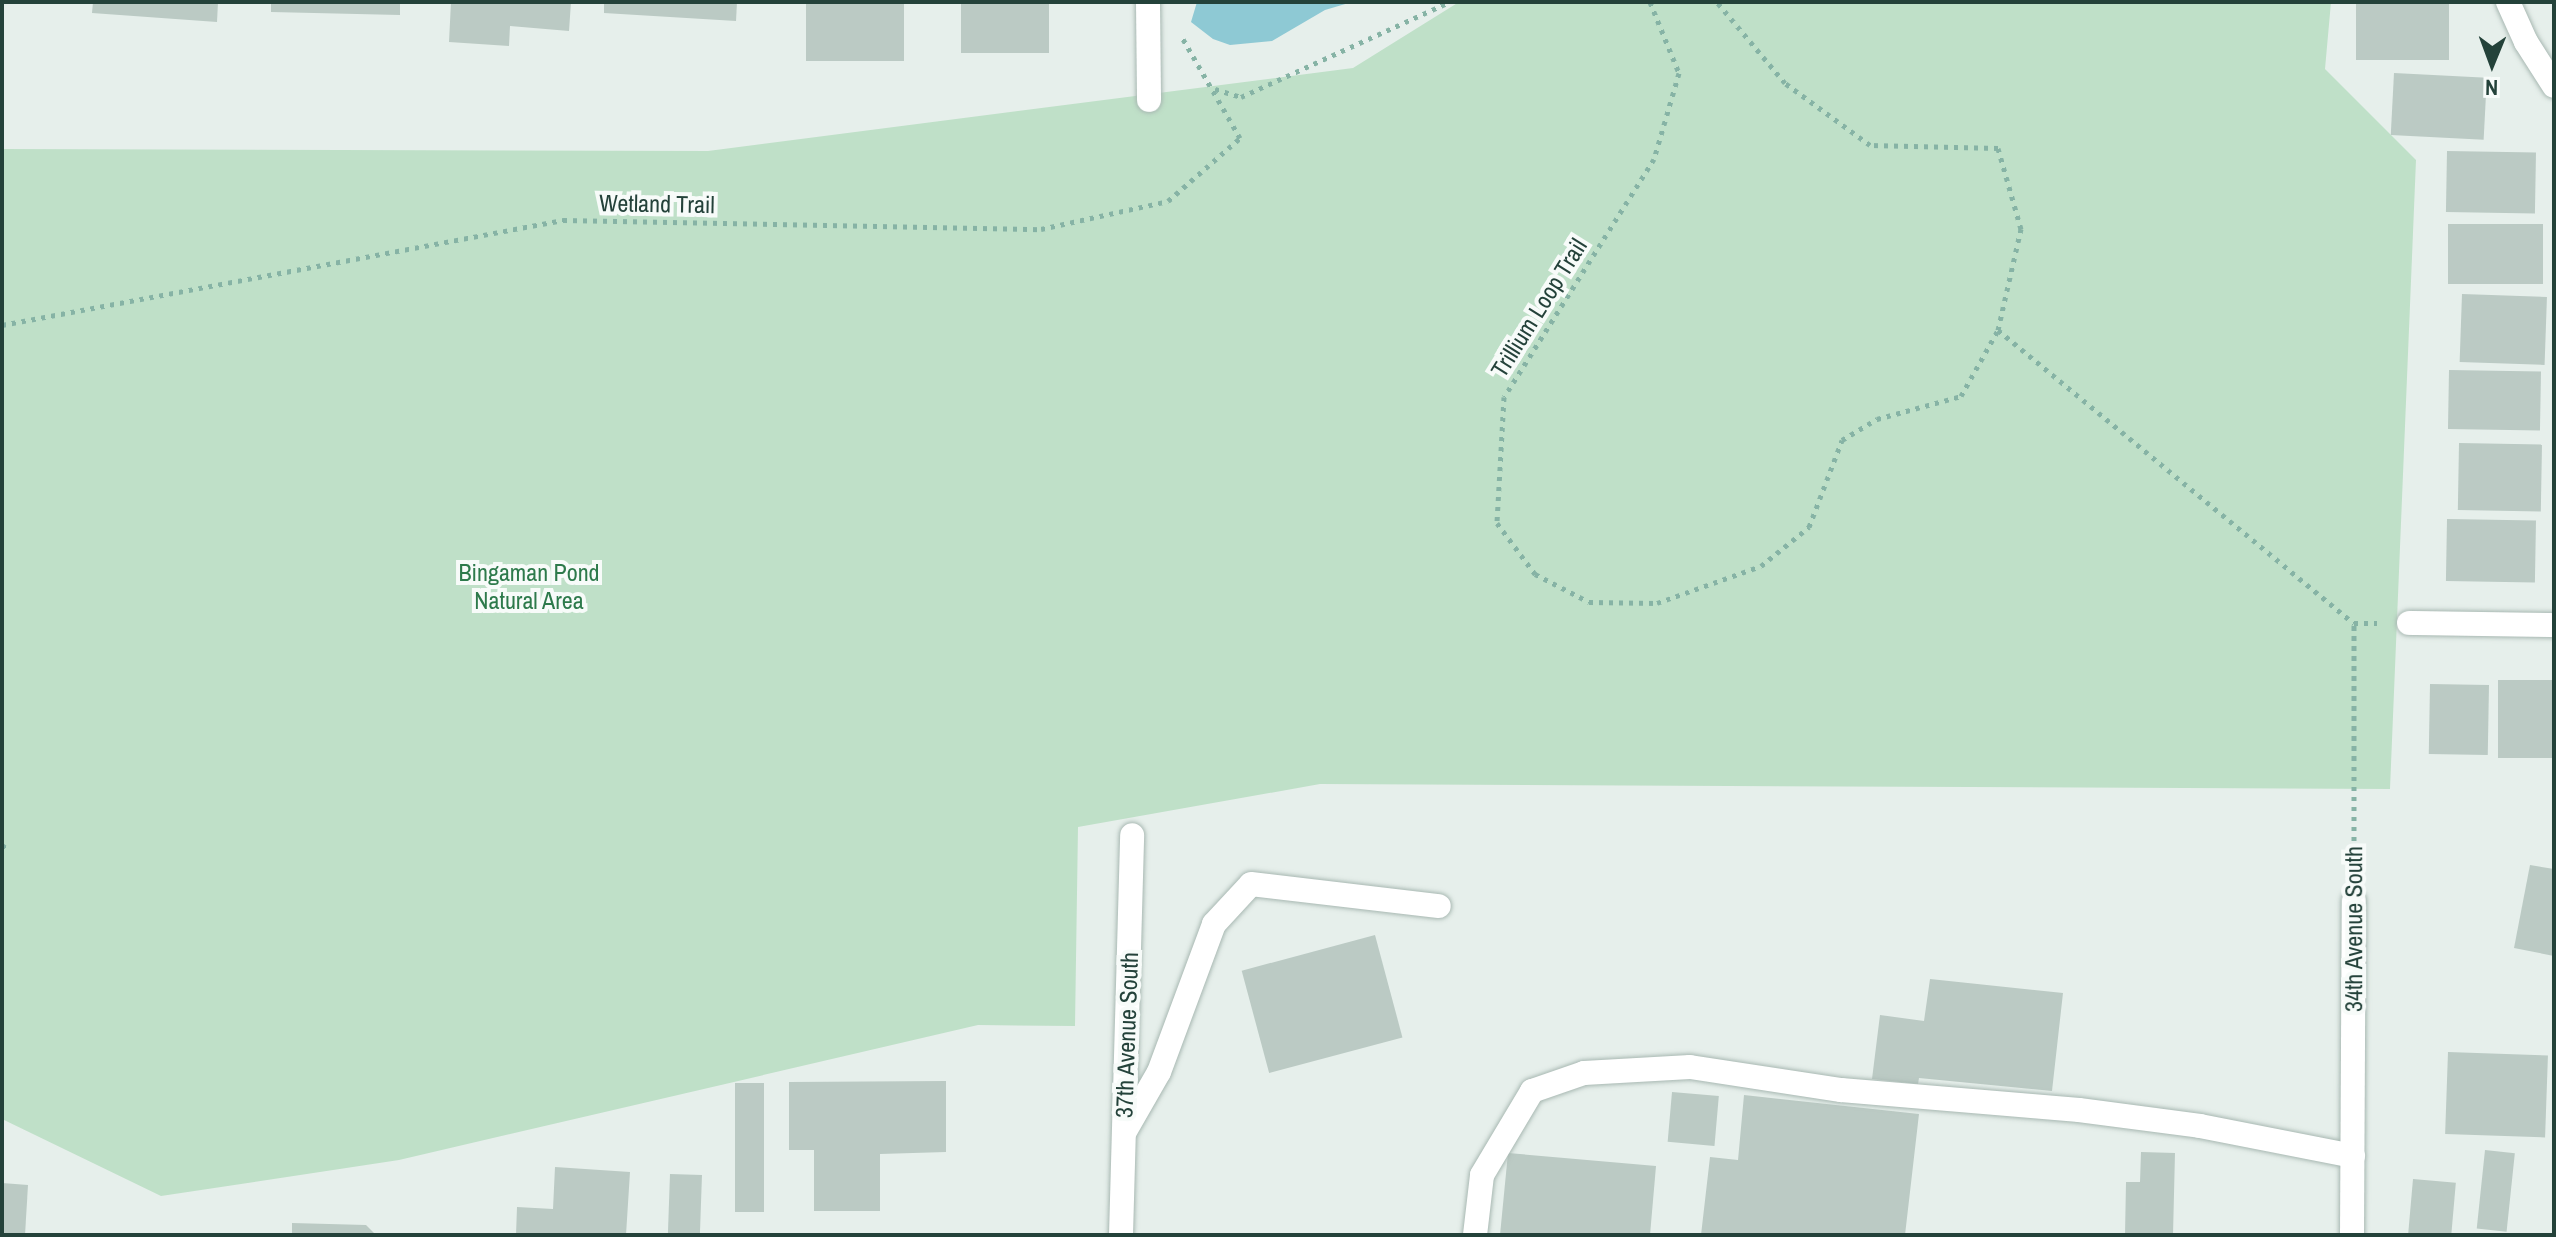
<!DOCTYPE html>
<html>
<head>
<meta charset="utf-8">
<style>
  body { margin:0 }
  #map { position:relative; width:2556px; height:1237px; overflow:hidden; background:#e6efeb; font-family:"Archivo Narrow",sans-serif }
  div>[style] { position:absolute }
  .green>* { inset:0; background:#bfe0c8 }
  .water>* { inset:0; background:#8ec9d4 }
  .building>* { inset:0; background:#bbcac4; transform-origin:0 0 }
  .path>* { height:5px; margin-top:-2.5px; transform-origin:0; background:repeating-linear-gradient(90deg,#86b3a5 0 4px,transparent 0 10px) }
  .roads { filter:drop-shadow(0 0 2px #a8b8b2) drop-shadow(0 0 2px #a8b8b2) }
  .minor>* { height:24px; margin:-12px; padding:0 12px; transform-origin:12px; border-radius:12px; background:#fff }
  span { translate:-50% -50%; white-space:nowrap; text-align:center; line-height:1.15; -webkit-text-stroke:8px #f7fbf9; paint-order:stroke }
  .street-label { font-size:24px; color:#24423a }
  .park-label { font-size:24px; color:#2d7a4b }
  .frame { position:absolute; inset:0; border:4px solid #24423a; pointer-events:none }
  .north { position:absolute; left:2452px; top:24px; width:80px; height:80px; -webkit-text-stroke:6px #f7fbf9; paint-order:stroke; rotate:181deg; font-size:22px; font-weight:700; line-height:32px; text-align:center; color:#24423a }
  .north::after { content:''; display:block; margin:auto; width:28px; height:36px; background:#24423a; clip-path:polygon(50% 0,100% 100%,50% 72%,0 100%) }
</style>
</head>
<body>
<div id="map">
  <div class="green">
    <div style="clip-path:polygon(1459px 2px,2331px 2px,2325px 69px,2416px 160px,2390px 789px,1320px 784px,1078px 827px,1075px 1026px,978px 1025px,399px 1160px,161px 1196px,2px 1119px,2px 149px,708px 151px,1353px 68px)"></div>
  </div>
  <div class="water">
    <div style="clip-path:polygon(1197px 2px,1352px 2px,1325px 10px,1272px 41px,1230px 45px,1213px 39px,1191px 22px)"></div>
  </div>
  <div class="building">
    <div style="clip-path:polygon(93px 2px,218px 2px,217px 22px,92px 13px)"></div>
    <div style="clip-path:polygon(271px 2px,400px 2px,400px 15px,271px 12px)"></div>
    <div style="clip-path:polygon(451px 2px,571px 2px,569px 31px,510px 26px,509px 46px,449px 42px)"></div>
    <div style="clip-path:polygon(604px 2px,737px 2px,736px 21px,604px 13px)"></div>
    <div style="left:806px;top:2px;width:98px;height:59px"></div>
    <div style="left:961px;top:2px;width:88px;height:51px"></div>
    <div style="left:2356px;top:2px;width:93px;height:58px"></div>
    <div style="left:2394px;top:73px;width:93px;height:62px;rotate:3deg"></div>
    <div style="left:2447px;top:151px;width:89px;height:61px;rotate:1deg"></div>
    <div style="left:2448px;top:224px;width:95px;height:60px"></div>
    <div style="left:2462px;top:294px;width:85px;height:68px;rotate:2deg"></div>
    <div style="left:2449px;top:370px;width:92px;height:59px;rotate:1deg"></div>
    <div style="left:2459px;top:443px;width:83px;height:67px;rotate:1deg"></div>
    <div style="left:2447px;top:519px;width:89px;height:62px;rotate:1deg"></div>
    <div style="left:2498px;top:680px;width:56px;height:78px"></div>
    <div style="left:2430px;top:684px;width:59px;height:70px;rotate:1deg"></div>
    <div style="clip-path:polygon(2530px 865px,2554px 869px,2554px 956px,2514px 948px)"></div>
    <div style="left:1375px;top:935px;width:106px;height:138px;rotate:75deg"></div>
    <div style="clip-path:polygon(1930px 979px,2063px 993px,2052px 1091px,1919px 1078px,1918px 1084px,1872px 1079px,1880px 1015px,1924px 1021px)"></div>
    <div style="left:2448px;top:1052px;width:100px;height:82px;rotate:2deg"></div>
    <div style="clip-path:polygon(946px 1081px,946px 1152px,880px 1154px,880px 1211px,814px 1211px,814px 1150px,789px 1150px,789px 1082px)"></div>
    <div style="left:764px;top:1083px;width:129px;height:29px;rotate:90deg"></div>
    <div style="left:1672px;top:1092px;width:47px;height:50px;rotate:5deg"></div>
    <div style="clip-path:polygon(1744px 1095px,1919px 1114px,1905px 1235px,1701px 1235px,1710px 1157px,1738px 1160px)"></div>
    <div style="left:2485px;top:1150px;width:30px;height:79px;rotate:6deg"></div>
    <div style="clip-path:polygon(2141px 1152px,2175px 1153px,2173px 1235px,2125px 1235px,2126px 1182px,2140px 1182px)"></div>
    <div style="clip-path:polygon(1508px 1153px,1656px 1166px,1650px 1235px,1500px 1235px)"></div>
    <div style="clip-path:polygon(555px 1167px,630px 1172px,626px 1235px,516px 1235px,517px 1207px,553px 1209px)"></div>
    <div style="left:670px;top:1174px;width:32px;height:61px;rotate:2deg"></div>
    <div style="left:2413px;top:1179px;width:43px;height:56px;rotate:5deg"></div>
    <div style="clip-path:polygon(2px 1183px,28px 1185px,25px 1235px,2px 1235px)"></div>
    <div style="clip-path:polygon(292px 1223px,366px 1225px,376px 1235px,292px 1235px)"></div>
  </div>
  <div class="path">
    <div style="left:1650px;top:2px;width:77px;rotate:67.8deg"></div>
    <div style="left:1679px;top:73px;width:90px;rotate:106.2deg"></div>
    <div style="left:1654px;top:159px;width:281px;rotate:122.2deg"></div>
    <div style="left:1504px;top:397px;width:126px;rotate:93.2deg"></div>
    <div style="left:1497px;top:523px;width:64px;rotate:53.3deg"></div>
    <div style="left:1535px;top:574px;width:61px;rotate:27.4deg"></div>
    <div style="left:1589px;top:602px;width:68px;rotate:0.8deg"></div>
    <div style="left:1657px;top:603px;width:110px;rotate:-19.6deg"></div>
    <div style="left:1761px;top:566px;width:62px;rotate:-39.1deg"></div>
    <div style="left:1809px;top:527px;width:93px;rotate:-69.2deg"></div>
    <div style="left:1842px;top:440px;width:41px;rotate:-31deg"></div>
    <div style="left:1877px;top:419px;width:87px;rotate:-15.3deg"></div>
    <div style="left:1961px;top:396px;width:76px;rotate:-60.7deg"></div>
    <div style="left:1998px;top:330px;width:104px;rotate:-77.2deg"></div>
    <div style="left:2021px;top:229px;width:84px;rotate:-105.9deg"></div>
    <div style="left:1998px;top:148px;width:128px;rotate:-178.7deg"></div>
    <div style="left:1870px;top:145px;width:105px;rotate:-143.9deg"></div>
    <div style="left:1785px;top:83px;width:106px;rotate:-130deg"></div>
    <div style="left:1215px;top:89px;width:27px;rotate:17deg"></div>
    <div style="left:1241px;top:97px;width:229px;rotate:-24.5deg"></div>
    <div style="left:2px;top:325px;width:571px;rotate:-10.6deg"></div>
    <div style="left:563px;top:220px;width:478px;rotate:1.1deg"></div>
    <div style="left:1041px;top:229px;width:130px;rotate:-12.4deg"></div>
    <div style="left:1168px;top:201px;width:96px;rotate:-41.2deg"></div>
    <div style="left:1240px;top:138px;width:116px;rotate:-119.9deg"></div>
    <div style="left:1998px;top:330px;width:461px;rotate:39.5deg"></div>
    <div style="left:2354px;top:623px;width:23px"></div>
    <div style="left:2px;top:845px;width:6px;rotate:39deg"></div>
    <div style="left:2354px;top:870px;width:247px;rotate:-90deg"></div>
  </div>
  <div class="roads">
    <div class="minor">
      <div style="left:1148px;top:2px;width:98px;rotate:89.4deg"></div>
      <div style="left:2508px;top:2px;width:44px;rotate:65.8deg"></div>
      <div style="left:2526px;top:42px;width:52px;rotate:57.5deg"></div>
      <div style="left:2409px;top:623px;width:145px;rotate:0.8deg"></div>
      <div style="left:1124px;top:1133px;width:70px;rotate:-60.2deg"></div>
      <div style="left:1159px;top:1072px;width:158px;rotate:-69.6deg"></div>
      <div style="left:1214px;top:924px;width:54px;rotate:-47.2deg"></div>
      <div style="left:1251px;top:884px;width:189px;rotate:6.7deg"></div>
      <div style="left:1121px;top:1235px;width:400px;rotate:-88.4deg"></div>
      <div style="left:1475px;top:1235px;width:60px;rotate:-83.3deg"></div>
      <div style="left:1482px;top:1175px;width:98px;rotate:-59.2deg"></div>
      <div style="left:1532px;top:1091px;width:55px;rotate:-19.1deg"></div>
      <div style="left:1584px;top:1073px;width:106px;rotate:-3.2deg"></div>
      <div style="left:1690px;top:1067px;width:153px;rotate:8.7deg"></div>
      <div style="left:1841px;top:1090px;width:239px;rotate:4.8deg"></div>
      <div style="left:2079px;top:1110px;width:122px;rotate:7.5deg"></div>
      <div style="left:2200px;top:1126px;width:156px;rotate:11.1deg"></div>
      <div style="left:2352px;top:1235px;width:334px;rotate:-89.7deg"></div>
    </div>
  </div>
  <div class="street-label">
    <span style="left:657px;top:204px;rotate:1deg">Wetland Trail</span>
    <span style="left:1539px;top:308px;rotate:-58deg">Trillium Loop Trail</span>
    <span style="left:2354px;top:929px;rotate:-90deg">34th Avenue South</span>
    <span style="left:1127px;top:1035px;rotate:-88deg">37th Avenue South</span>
  </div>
  <div class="park-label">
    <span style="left:529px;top:587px">Bingaman Pond<br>Natural Area</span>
  </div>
  <div class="frame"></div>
  <div class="north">N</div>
</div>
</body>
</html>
